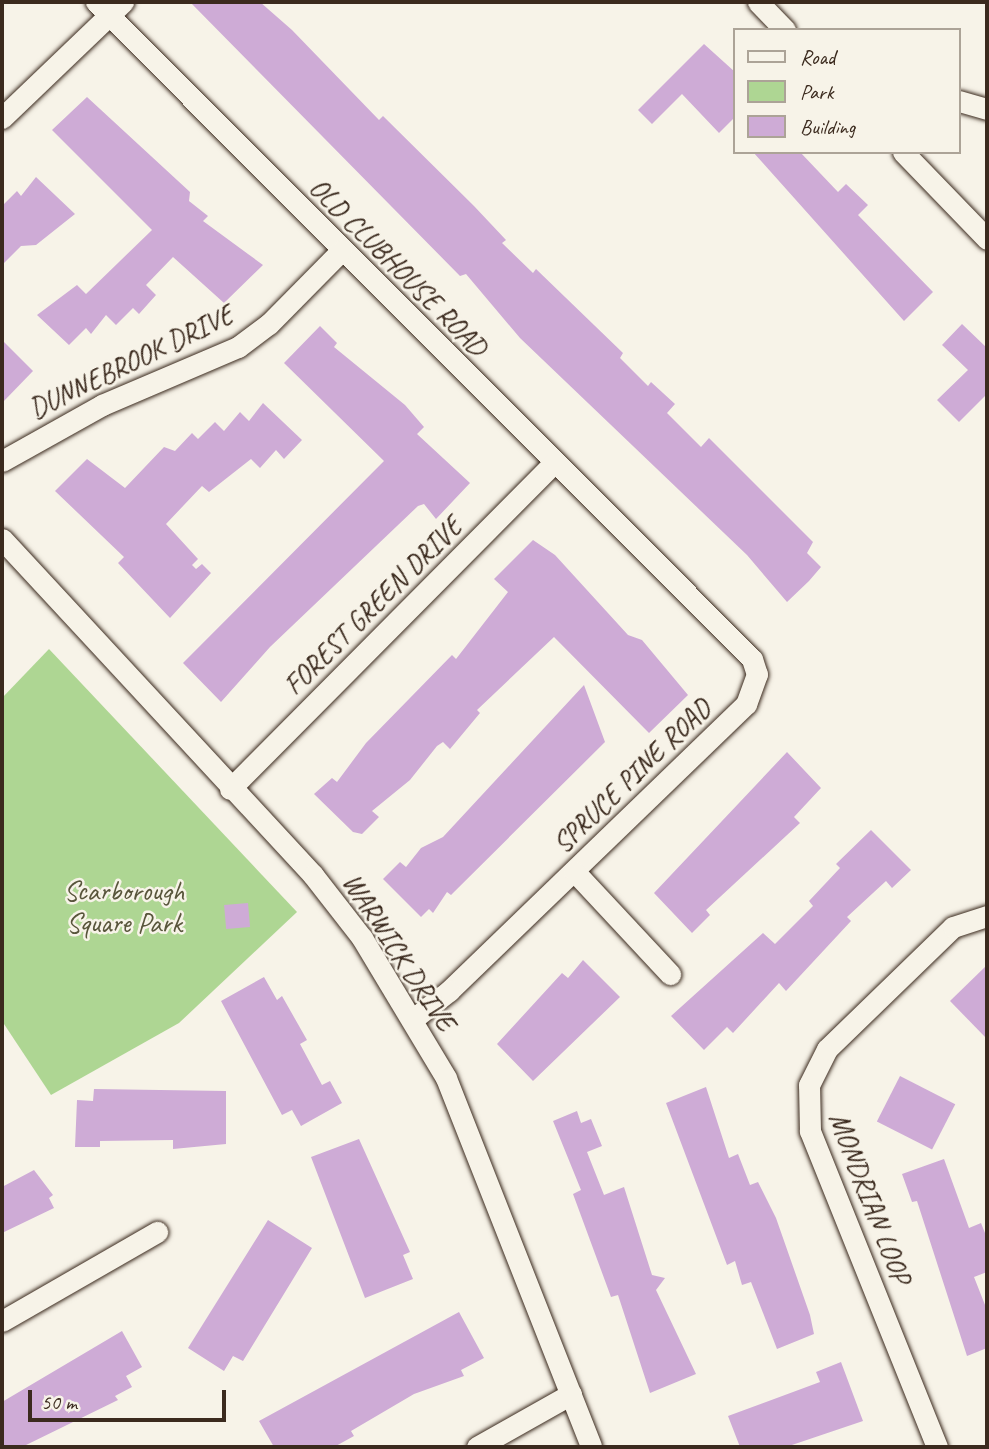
<!DOCTYPE html>
<html>
<head>
<meta charset="utf-8">
<style>
  body { margin:0 }
  #map { position:relative; width:989px; height:1449px; overflow:hidden; background:#f7f3e8; font-family:Caveat,sans-serif }
  div>[style] { position:absolute }
  .green>* { inset:0; background:#aed693 }
  .building>* { inset:0; background:#ceabd6; transform-origin:0 0 }
  .roads { filter:drop-shadow(0 0 2px #3b2a1e) drop-shadow(0 0 2px #3b2a1e) }
  .street>* { height:21px; margin:-10.5px; padding:0 10.5px; transform-origin:10.5px; border-radius:10.5px; background:#f7f3e8 }
  span { translate:-50% -50%; white-space:nowrap; text-align:center; line-height:1.15; -webkit-text-stroke:5px #f7f3e8; paint-order:stroke }
  .street-label { font-size:28px; color:#3b2a1e }
  .park-label { font-size:28px; color:#58553b }
  .frame { position:absolute; inset:0; border:4px solid #3b2a1e; pointer-events:none }
  .legend { position:absolute; left:733px; top:28px; width:228px; height:126px; box-sizing:border-box; background:#f7f3e8; border:2px solid #aca397; margin:0; padding:9px 12px; list-style:none; font-size:21px; color:#3b2a1e }
  .legend li { display:flex; align-items:center; gap:14px; height:35px }
  .legend b { width:35px; border:2px solid #aca397 }
  .scale { position:absolute; left:28px; top:1390px; width:198px; height:32px; box-sizing:border-box; border:4px solid #3b2a1e; border-top:0; padding-left:9px; font-size:21px; line-height:24px; white-space:nowrap; color:#3b2a1e; -webkit-text-stroke:5px #f7f3e8; paint-order:stroke }
</style>
</head>
<body>
<div id="map">
  <div class="green">
    <div style="clip-path:polygon(49px 649px,297px 912px,179px 1023px,51px 1095px,2px 1021px,2px 698px)"></div>
  </div>
  <div class="building">
    <div style="clip-path:polygon(190px 2px,260px 2px,292px 30px,379px 120px,383px 116px,474px 206px,506px 240px,502px 243px,533px 273px,536px 269px,623px 353px,620px 358px,648px 386px,651px 382px,675px 404px,667px 413px,701px 447px,709px 438px,813px 542px,807px 553px,821px 567px,809px 581px,787px 602px,747px 555px,520px 338px,466px 274px,460px 276px)"></div>
    <div style="clip-path:polygon(704px 44px,735px 72px,735px 117px,719px 133px,682px 94px,652px 124px,638px 110px)"></div>
    <div style="clip-path:polygon(87px 97px,190px 192px,189px 201px,208px 216px,203px 221px,263px 265px,224px 303px,173px 257px,146px 285px,156px 295px,139px 314px,133px 308px,116px 325px,106px 315px,91px 334px,86px 328px,69px 345px,37px 315px,77px 285px,86px 294px,152px 230px,52px 130px)"></div>
    <div style="clip-path:polygon(753px 152px,800px 152px,838px 192px,846px 184px,868px 205px,858px 215px,933px 292px,904px 321px)"></div>
    <div style="clip-path:polygon(36px 177px,75px 214px,36px 245px,21px 246px,2px 265px,2px 206px,17px 191px,21px 196px)"></div>
    <div style="clip-path:polygon(962px 324px,987px 348px,987px 394px,959px 422px,937px 400px,968px 370px,942px 345px)"></div>
    <div style="clip-path:polygon(320px 326px,337px 343px,334px 347px,405px 405px,424px 427px,417px 434px,470px 483px,436px 519px,424px 504px,418px 506px,270px 647px,221px 702px,183px 663px,384px 461px,284px 363px)"></div>
    <div style="clip-path:polygon(2px 340px,33px 371px,2px 403px)"></div>
    <div style="clip-path:polygon(263px 403px,302px 440px,284px 459px,276px 450px,260px 468px,251px 459px,209px 492px,202px 486px,166px 524px,198px 559px,192px 565px,196px 569px,202px 564px,211px 573px,170px 618px,118px 563px,124px 557px,55px 491px,87px 459px,125px 488px,164px 447px,175px 451px,192px 433px,198px 439px,215px 422px,224px 431px,240px 412px,249px 421px)"></div>
    <div style="clip-path:polygon(533px 540px,555px 555px,628px 635px,642px 640px,688px 695px,649px 733px,554px 637px,477px 710px,480px 713px,450px 749px,443px 742px,437px 746px,410px 780px,372px 811px,379px 817px,362px 834px,353px 832px,314px 794px,332px 778px,337px 782px,366px 743px,452px 655px,456px 659px,508px 592px,494px 579px)"></div>
    <div style="clip-path:polygon(584px 685px,605px 742px,451px 895px,447px 892px,433px 913px,429px 909px,421px 917px,383px 879px,400px 862px,406px 867px,421px 848px,443px 837px)"></div>
    <div style="clip-path:polygon(787px 752px,821px 788px,794px 817px,800px 823px,706px 910px,710px 915px,692px 933px,654px 893px)"></div>
    <div style="clip-path:polygon(871px 830px,911px 870px,892px 888px,886px 881px,847px 917px,851px 921px,786px 991px,779px 983px,733px 1033px,727px 1027px,704px 1050px,671px 1016px,763px 933px,775px 944px,813px 906px,809px 901px,840px 868px,836px 864px)"></div>
    <div style="left:248px;top:903px;width:24px;height:24px;rotate:85deg"></div>
    <div style="clip-path:polygon(583px 960px,620px 997px,533px 1081px,497px 1044px,562px 973px,568px 978px)"></div>
    <div style="clip-path:polygon(987px 965px,987px 1039px,950px 1001px)"></div>
    <div style="clip-path:polygon(264px 977px,277px 1000px,282px 996px,307px 1040px,300px 1044px,322px 1085px,330px 1081px,342px 1103px,301px 1126px,292px 1110px,282px 1115px,221px 1001px)"></div>
    <div style="left:900px;top:1076px;width:62px;height:51px;rotate:27deg"></div>
    <div style="clip-path:polygon(706px 1087px,729px 1158px,738px 1154px,750px 1185px,758px 1182px,776px 1218px,810px 1315px,814px 1334px,777px 1349px,751px 1282px,742px 1285px,735px 1261px,727px 1265px,666px 1103px)"></div>
    <div style="clip-path:polygon(94px 1089px,226px 1091px,226px 1144px,173px 1149px,173px 1140px,100px 1141px,100px 1147px,75px 1147px,77px 1100px,93px 1101px)"></div>
    <div style="clip-path:polygon(577px 1111px,581px 1123px,591px 1119px,602px 1146px,587px 1152px,604px 1195px,624px 1187px,652px 1275px,665px 1278px,656px 1290px,696px 1374px,650px 1393px,618px 1295px,611px 1297px,573px 1194px,581px 1190px,553px 1121px)"></div>
    <div style="clip-path:polygon(359px 1139px,410px 1252px,403px 1255px,413px 1279px,365px 1298px,311px 1157px)"></div>
    <div style="clip-path:polygon(944px 1159px,969px 1228px,981px 1223px,987px 1238px,987px 1272px,974px 1277px,987px 1310px,987px 1348px,967px 1356px,917px 1201px,912px 1202px,902px 1174px)"></div>
    <div style="clip-path:polygon(34px 1170px,53px 1195px,49px 1198px,54px 1208px,2px 1233px,2px 1187px)"></div>
    <div style="clip-path:polygon(268px 1220px,312px 1248px,243px 1361px,233px 1356px,224px 1371px,188px 1348px)"></div>
    <div style="clip-path:polygon(459px 1312px,484px 1358px,461px 1370px,464px 1376px,414px 1394px,351px 1431px,354px 1436px,334px 1447px,274px 1447px,259px 1421px)"></div>
    <div style="clip-path:polygon(122px 1331px,142px 1367px,126px 1376px,132px 1387px,115px 1396px,118px 1400px,22px 1447px,2px 1447px,2px 1402px)"></div>
    <div style="clip-path:polygon(841px 1362px,863px 1421px,786px 1447px,740px 1447px,728px 1416px,820px 1382px,816px 1372px)"></div>
  </div>
  <div class="roads">
    <div class="street">
      <div style="left:96px;top:2px;width:928px;rotate:45.04deg"></div>
      <div style="left:752px;top:659px;width:16px;rotate:72deg"></div>
      <div style="left:757px;top:674px;width:32px;rotate:110deg"></div>
      <div style="left:746px;top:704px;width:413px;rotate:136deg"></div>
      <div style="left:449px;top:991px;width:46px;rotate:142.1deg"></div>
      <div style="left:758px;top:2px;width:39px;rotate:46deg"></div>
      <div style="left:959px;top:101px;width:29px;rotate:16deg"></div>
      <div style="left:2px;top:118px;width:168px;rotate:-43.8deg"></div>
      <div style="left:903px;top:152px;width:121px;rotate:46deg"></div>
      <div style="left:2px;top:461px;width:115px;rotate:-29.2deg"></div>
      <div style="left:102px;top:405px;width:148px;rotate:-23.1deg"></div>
      <div style="left:238px;top:347px;width:39px;rotate:-37deg"></div>
      <div style="left:269px;top:324px;width:103px;rotate:-45.4deg"></div>
      <div style="left:2px;top:539px;width:458px;rotate:47.2deg"></div>
      <div style="left:313px;top:875px;width:80px;rotate:52.1deg"></div>
      <div style="left:362px;top:938px;width:163px;rotate:59deg"></div>
      <div style="left:446px;top:1078px;width:396px;rotate:68.5deg"></div>
      <div style="left:230px;top:789px;width:461px;rotate:-45.2deg"></div>
      <div style="left:574px;top:871px;width:141px;rotate:47deg"></div>
      <div style="left:2px;top:1321px;width:179px;rotate:-29.9deg"></div>
      <div style="left:477px;top:1447px;width:108px;rotate:-29.4deg"></div>
      <div style="left:937px;top:1447px;width:341px;rotate:-111.9deg"></div>
      <div style="left:810px;top:1131px;width:46px;rotate:-91.2deg"></div>
      <div style="left:809px;top:1085px;width:40px;rotate:-63.4deg"></div>
      <div style="left:827px;top:1049px;width:175px;rotate:-44.1deg"></div>
      <div style="left:953px;top:927px;width:36px;rotate:-18deg"></div>
    </div>
  </div>
  <div class="street-label">
    <span style="left:398px;top:267px;rotate:45deg">OLD CLUBHOUSE ROAD</span>
    <span style="left:131px;top:362px;rotate:-26deg">DUNNEBROOK DRIVE</span>
    <span style="left:373px;top:606px;rotate:-45deg">FOREST GREEN DRIVE</span>
    <span style="left:632px;top:776px;rotate:-44deg">SPRUCE PINE ROAD</span>
    <span style="left:399px;top:952px;rotate:57deg">WARWICK DRIVE</span>
    <span style="left:870px;top:1198px;rotate:69deg">MONDRIAN LOOP</span>
  </div>
  <div class="park-label">
    <span style="left:124px;top:907px">Scarborough<br>Square Park</span>
  </div>
  <div class="frame"></div>
  <ul class="legend">
  <li><b style="height:9px;background:#f7f3e8"></b>Road</li>
  <li><b style="height:19px;background:#aed693"></b>Park</li>
  <li><b style="height:19px;background:#ceabd6"></b>Building</li>
  </ul>
  <div class="scale">50 m</div>
</div>
</body>
</html>
